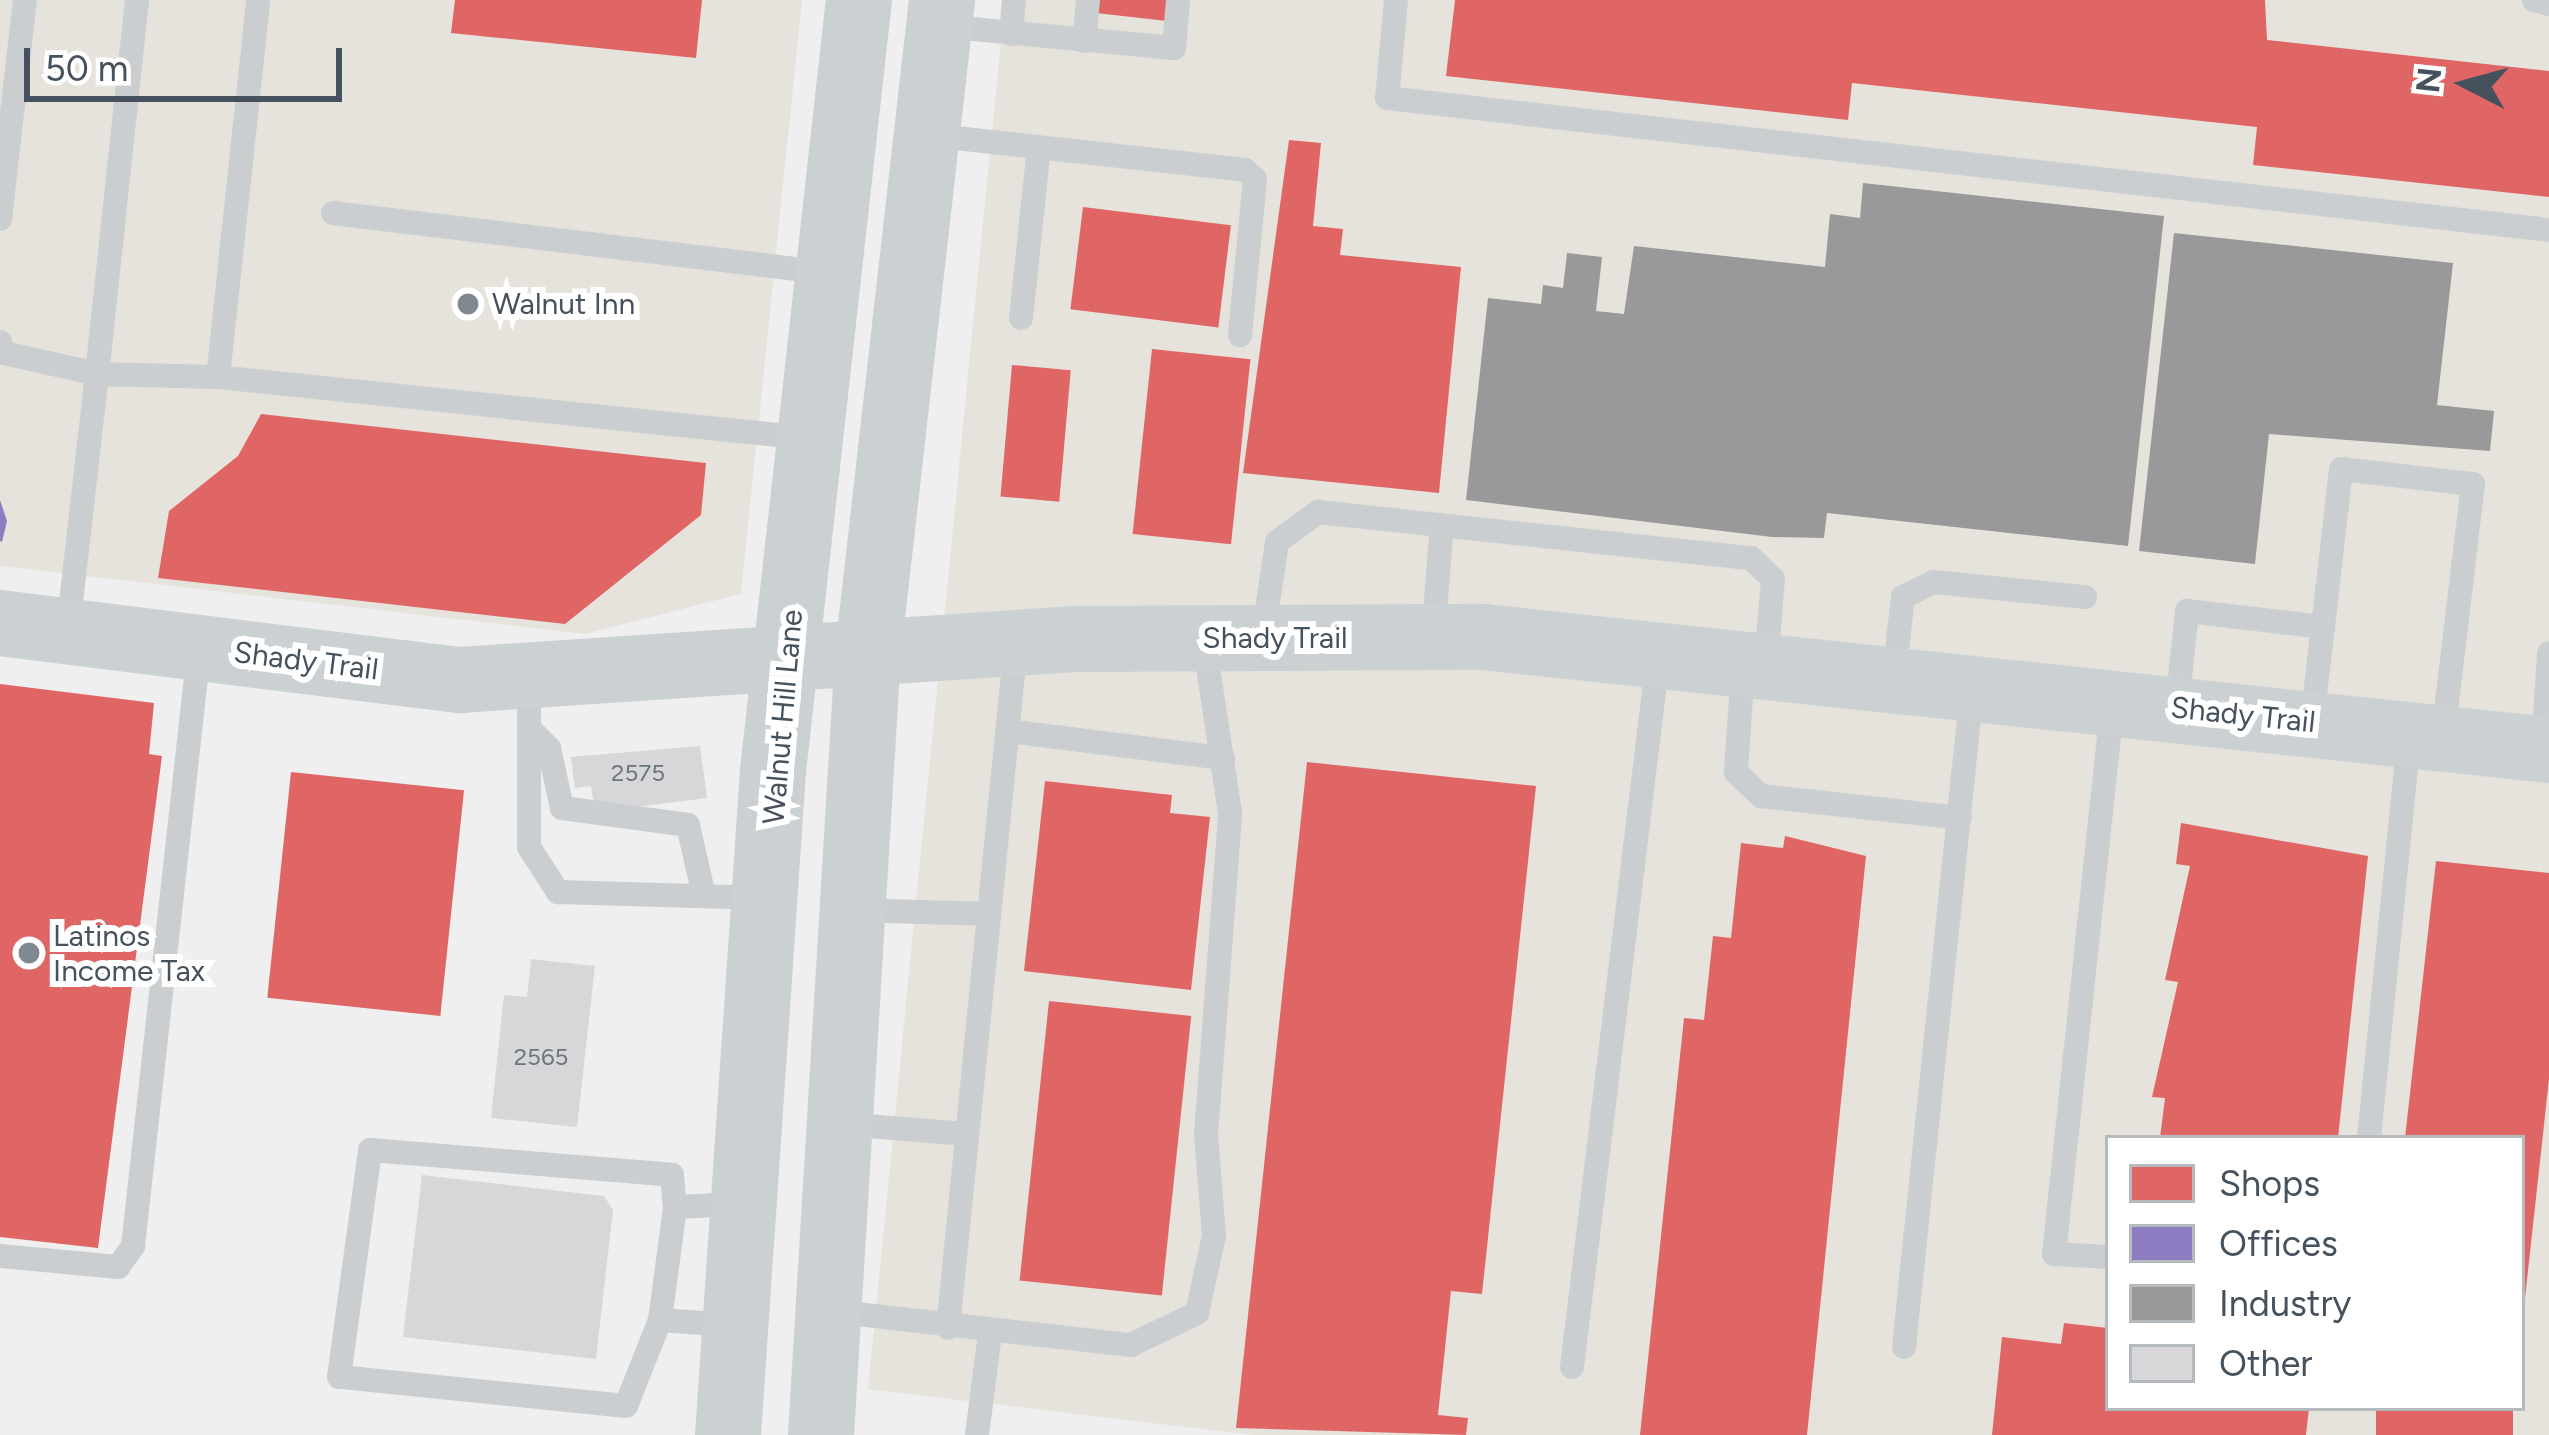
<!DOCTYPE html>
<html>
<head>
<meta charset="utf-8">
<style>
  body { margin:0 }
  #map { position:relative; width:2549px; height:1435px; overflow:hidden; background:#f0efef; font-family:Figtree,sans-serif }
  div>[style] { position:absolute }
  .commercial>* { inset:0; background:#e5e3dc }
  .shops>* { inset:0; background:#e06666; transform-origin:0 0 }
  .offices>* { inset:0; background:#8e7cc3 }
  .industry>* { inset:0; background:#999 }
  .building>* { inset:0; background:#d7d7d9 }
  .lane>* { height:24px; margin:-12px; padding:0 12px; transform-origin:12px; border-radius:12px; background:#cbced0 }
  .secondary>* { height:66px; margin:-33px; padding:0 33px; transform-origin:33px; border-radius:33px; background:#cbd0d3 }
  .dots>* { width:33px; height:33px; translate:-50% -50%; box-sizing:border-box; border:6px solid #fff; border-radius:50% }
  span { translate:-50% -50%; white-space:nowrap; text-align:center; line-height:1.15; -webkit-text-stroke:12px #fff; paint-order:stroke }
  .number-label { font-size:24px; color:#6b757d }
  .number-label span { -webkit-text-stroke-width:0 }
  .poi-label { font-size:30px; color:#45525d }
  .left { translate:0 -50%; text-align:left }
  .street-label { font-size:30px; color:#45525d }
  .legend { position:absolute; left:2105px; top:1135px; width:420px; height:276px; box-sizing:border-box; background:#fff; border:3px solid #b5babe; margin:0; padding:15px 21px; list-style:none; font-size:36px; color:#45525d }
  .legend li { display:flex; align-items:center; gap:24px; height:60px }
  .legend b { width:60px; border:3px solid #b5babe }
  .north { position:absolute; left:2405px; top:24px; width:120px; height:120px; -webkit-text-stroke:9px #fff; paint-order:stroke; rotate:276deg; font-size:33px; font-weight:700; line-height:48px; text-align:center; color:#45525d }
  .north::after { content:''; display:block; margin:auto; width:42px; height:54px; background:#45525d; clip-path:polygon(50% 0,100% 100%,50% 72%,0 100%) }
  .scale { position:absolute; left:24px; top:48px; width:318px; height:54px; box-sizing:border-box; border:6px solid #45525d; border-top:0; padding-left:15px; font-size:36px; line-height:42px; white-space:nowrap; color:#45525d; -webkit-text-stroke:9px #fff; paint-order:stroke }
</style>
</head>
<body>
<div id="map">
  <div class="commercial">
    <div style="clip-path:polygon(0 0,802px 0,741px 594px,585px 634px,0 566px)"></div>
    <div style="clip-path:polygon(evenodd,1005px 0,2549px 0,2549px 1435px,1252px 1435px,868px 1389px,1005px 0,2108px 1138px,2522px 1138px,2522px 1408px,2108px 1408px,2108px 1138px)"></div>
  </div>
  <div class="shops">
    <div style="clip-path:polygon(455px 0,702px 0,696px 58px,451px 33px)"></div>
    <div style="clip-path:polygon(1097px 0,1170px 0,1167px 21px,1096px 13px)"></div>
    <div style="clip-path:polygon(1455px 0,2265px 0,2267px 40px,2549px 71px,2549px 197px,2253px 165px,2257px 127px,1852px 83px,1848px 120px,1446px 76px)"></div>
    <div style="clip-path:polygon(1289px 140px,1321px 143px,1313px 226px,1343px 229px,1340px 255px,1461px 267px,1439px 493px,1243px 473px)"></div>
    <div style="left:1083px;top:207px;width:149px;height:103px;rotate:7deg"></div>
    <div style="left:1152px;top:349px;width:99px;height:186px;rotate:6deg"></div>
    <div style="left:1012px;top:365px;width:59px;height:132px;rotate:5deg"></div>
    <div style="clip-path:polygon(261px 414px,706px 463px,701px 515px,565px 624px,158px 578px,169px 511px,238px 456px)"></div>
    <div style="clip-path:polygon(0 684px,154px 703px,149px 754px,162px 756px,98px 1248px,0 1237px)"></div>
    <div style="clip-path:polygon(1307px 762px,1536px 786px,1482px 1294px,1451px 1291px,1438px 1415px,1468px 1418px,1466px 1435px,1236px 1428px)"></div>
    <div style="left:291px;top:772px;width:174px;height:227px;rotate:6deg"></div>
    <div style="clip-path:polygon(1045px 781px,1172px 795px,1170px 813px,1210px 817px,1191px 990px,1024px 971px)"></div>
    <div style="clip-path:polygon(2181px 823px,2368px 856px,2338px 1138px,2160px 1138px,2165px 1098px,2152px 1097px,2178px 982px,2165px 980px,2190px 866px,2176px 864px)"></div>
    <div style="clip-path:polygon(1785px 836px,1866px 856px,1807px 1435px,1640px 1435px,1684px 1018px,1704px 1020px,1713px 936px,1731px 938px,1741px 843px,1783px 848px)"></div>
    <div style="clip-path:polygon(2436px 861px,2549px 873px,2549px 1079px,2525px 1298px,2522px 1138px,2405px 1138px)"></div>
    <div style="left:1049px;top:1001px;width:143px;height:281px;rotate:6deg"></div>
    <div style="clip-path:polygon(2064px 1323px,2108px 1328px,2108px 1408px,2309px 1408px,2306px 1435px,1992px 1435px,2002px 1337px,2061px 1344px)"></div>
    <div style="left:2376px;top:1408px;width:137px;height:27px"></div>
  </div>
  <div class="offices">
    <div style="clip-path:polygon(0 500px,7px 521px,2px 542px,0 541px)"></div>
  </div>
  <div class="industry">
    <div style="clip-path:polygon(1863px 183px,2164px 216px,2128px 546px,1827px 513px,1824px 538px,1772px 537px,1466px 500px,1488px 298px,1541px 304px,1543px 285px,1563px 288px,1567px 253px,1602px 257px,1596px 311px,1624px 314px,1634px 246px,1825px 267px,1830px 214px,1860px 218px)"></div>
    <div style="clip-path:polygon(2174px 233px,2453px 263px,2437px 405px,2494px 411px,2490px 451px,2269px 434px,2255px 564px,2139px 551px)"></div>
  </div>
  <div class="building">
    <div style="clip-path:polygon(700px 746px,707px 798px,595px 812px,591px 786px,575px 788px,571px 757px)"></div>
    <div style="clip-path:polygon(531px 959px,595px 966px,577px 1127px,491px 1118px,504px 995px,527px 997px)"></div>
    <div style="clip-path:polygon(422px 1175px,604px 1196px,613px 1210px,596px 1359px,403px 1337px)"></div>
  </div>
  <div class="lane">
    <div style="left:137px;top:0;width:376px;rotate:96.1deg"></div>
    <div style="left:97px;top:374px;width:121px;rotate:1.4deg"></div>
    <div style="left:218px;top:377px;width:379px;rotate:-83.9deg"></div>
    <div style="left:1396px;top:0;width:98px;rotate:95.2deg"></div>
    <div style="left:1387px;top:98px;width:1169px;rotate:6.48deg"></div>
    <div style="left:2534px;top:0;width:16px;rotate:15deg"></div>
    <div style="left:941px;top:26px;width:234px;rotate:5.4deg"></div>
    <div style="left:1174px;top:48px;width:48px;rotate:-85.2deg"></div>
    <div style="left:1011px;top:34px;width:34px;rotate:-85deg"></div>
    <div style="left:1084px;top:41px;width:41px;rotate:-84.4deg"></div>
    <div style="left:929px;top:135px;width:318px;rotate:6.3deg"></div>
    <div style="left:1245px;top:170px;width:13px;rotate:42deg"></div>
    <div style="left:1255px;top:179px;width:157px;rotate:95.5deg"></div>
    <div style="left:333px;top:213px;width:500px;rotate:6.9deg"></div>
    <div style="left:0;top:219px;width:220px;rotate:-83.5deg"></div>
    <div style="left:1021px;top:318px;width:171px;rotate:-84deg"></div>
    <div style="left:0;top:342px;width:12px;rotate:70deg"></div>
    <div style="left:4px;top:353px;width:95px;rotate:12.7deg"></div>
    <div style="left:97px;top:374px;width:257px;rotate:96.5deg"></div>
    <div style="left:218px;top:377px;width:591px;rotate:5.92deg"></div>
    <div style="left:1263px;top:635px;width:94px;rotate:-81.4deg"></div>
    <div style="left:1277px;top:542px;width:51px;rotate:-36.2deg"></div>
    <div style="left:1318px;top:512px;width:435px;rotate:6.1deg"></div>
    <div style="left:1751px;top:558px;width:30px;rotate:44deg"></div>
    <div style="left:1773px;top:579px;width:86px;rotate:94.7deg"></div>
    <div style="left:1433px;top:636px;width:111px;rotate:-85.4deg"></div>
    <div style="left:1743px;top:668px;width:104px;rotate:93.9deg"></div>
    <div style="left:1736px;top:772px;width:35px;rotate:44deg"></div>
    <div style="left:1761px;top:796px;width:200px;rotate:6.3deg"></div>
    <div style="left:1894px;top:677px;width:81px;rotate:-83.6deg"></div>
    <div style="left:1903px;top:597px;width:34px;rotate:-26deg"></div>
    <div style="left:1934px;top:582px;width:152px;rotate:5.7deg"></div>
    <div style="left:529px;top:679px;width:168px;rotate:90deg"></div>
    <div style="left:529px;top:847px;width:54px;rotate:57.2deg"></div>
    <div style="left:558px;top:892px;width:206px;rotate:1.7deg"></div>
    <div style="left:2177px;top:707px;width:97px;rotate:-84.1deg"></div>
    <div style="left:2187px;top:611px;width:137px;rotate:6.7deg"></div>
    <div style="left:2323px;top:627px;width:159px;rotate:-83.5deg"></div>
    <div style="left:2341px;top:469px;width:133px;rotate:6.5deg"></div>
    <div style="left:2473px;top:484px;width:253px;rotate:96.8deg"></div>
    <div style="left:2312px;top:720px;width:94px;rotate:-83.3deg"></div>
    <div style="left:1008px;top:731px;width:217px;rotate:7.2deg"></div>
    <div style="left:533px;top:732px;width:23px;rotate:45deg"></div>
    <div style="left:549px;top:748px;width:61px;rotate:77.8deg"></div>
    <div style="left:562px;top:808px;width:127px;rotate:7.7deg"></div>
    <div style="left:688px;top:825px;width:73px;rotate:77.3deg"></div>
    <div style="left:2543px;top:747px;width:94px;rotate:-86.3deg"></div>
    <div style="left:853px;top:910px;width:136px;rotate:1.7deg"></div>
    <div style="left:842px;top:1124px;width:125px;rotate:4.6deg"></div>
    <div style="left:2369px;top:1138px;width:400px;rotate:-84.3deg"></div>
    <div style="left:0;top:1256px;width:119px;rotate:5.3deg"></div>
    <div style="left:118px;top:1267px;width:26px;rotate:-54deg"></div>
    <div style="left:133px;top:1246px;width:600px;rotate:-83.68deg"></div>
    <div style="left:2108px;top:1257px;width:54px;rotate:-176.8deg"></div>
    <div style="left:2054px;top:1254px;width:548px;rotate:-83.93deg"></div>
    <div style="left:831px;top:1311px;width:302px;rotate:6.5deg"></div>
    <div style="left:1131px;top:1345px;width:73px;rotate:-25.9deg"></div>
    <div style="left:1197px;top:1313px;width:79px;rotate:-77.6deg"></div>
    <div style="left:1214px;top:1236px;width:101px;rotate:-94.5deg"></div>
    <div style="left:1206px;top:1135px;width:323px;rotate:-85.7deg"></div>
    <div style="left:1230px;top:813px;width:173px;rotate:-98.6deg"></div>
    <div style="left:660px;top:1320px;width:114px;rotate:-82.4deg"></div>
    <div style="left:730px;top:1325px;width:70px;rotate:-175.9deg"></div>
    <div style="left:660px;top:1320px;width:92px;rotate:111.6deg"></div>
    <div style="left:626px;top:1406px;width:288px;rotate:-174.2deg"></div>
    <div style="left:339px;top:1377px;width:229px;rotate:-82.2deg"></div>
    <div style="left:370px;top:1150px;width:303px;rotate:4.7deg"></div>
    <div style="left:672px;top:1175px;width:32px;rotate:85deg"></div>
    <div style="left:675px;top:1207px;width:65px;rotate:-2.6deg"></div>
    <div style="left:948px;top:1328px;width:687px;rotate:-84.32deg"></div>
    <div style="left:1904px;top:1347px;width:662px;rotate:-84.1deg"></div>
    <div style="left:1572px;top:1367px;width:714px;rotate:-83.08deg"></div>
    <div style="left:977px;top:1435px;width:102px;rotate:-82.7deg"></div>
  </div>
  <div class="secondary">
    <div style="left:0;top:623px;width:464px;rotate:7.1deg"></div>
    <div style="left:460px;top:680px;width:615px;rotate:-3.82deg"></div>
    <div style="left:1074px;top:639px;width:409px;rotate:-0.3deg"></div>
    <div style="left:1483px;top:637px;width:1072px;rotate:6.05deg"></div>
    <div style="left:728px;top:1435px;width:666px;rotate:-86.12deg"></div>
    <div style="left:773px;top:771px;width:776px;rotate:-83.64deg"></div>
    <div style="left:821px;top:1435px;width:784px;rotate:-86.56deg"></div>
    <div style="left:868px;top:652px;width:656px;rotate:-83.52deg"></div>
  </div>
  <div class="dots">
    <div style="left:468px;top:304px;background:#818990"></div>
    <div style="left:29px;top:953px;background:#818990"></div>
  </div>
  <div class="number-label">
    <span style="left:638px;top:773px">2575</span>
    <span style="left:541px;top:1057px">2565</span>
  </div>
  <div class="poi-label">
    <span class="left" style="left:492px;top:304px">Walnut Inn</span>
    <span class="left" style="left:53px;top:953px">Latinos<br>Income Tax</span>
  </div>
  <div class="street-label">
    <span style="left:1275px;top:638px">Shady Trail</span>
    <span style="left:306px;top:661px;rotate:7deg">Shady Trail</span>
    <span style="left:2243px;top:715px;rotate:6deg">Shady Trail</span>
    <span style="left:783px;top:717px;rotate:-85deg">Walnut Hill Lane</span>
  </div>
  <ul class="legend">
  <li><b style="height:33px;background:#e06666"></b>Shops</li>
  <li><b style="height:33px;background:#8e7cc3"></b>Offices</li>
  <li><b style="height:33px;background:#999"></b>Industry</li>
  <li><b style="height:33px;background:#d7d7d9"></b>Other</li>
  </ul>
  <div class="north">N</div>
  <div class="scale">50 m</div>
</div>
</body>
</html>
